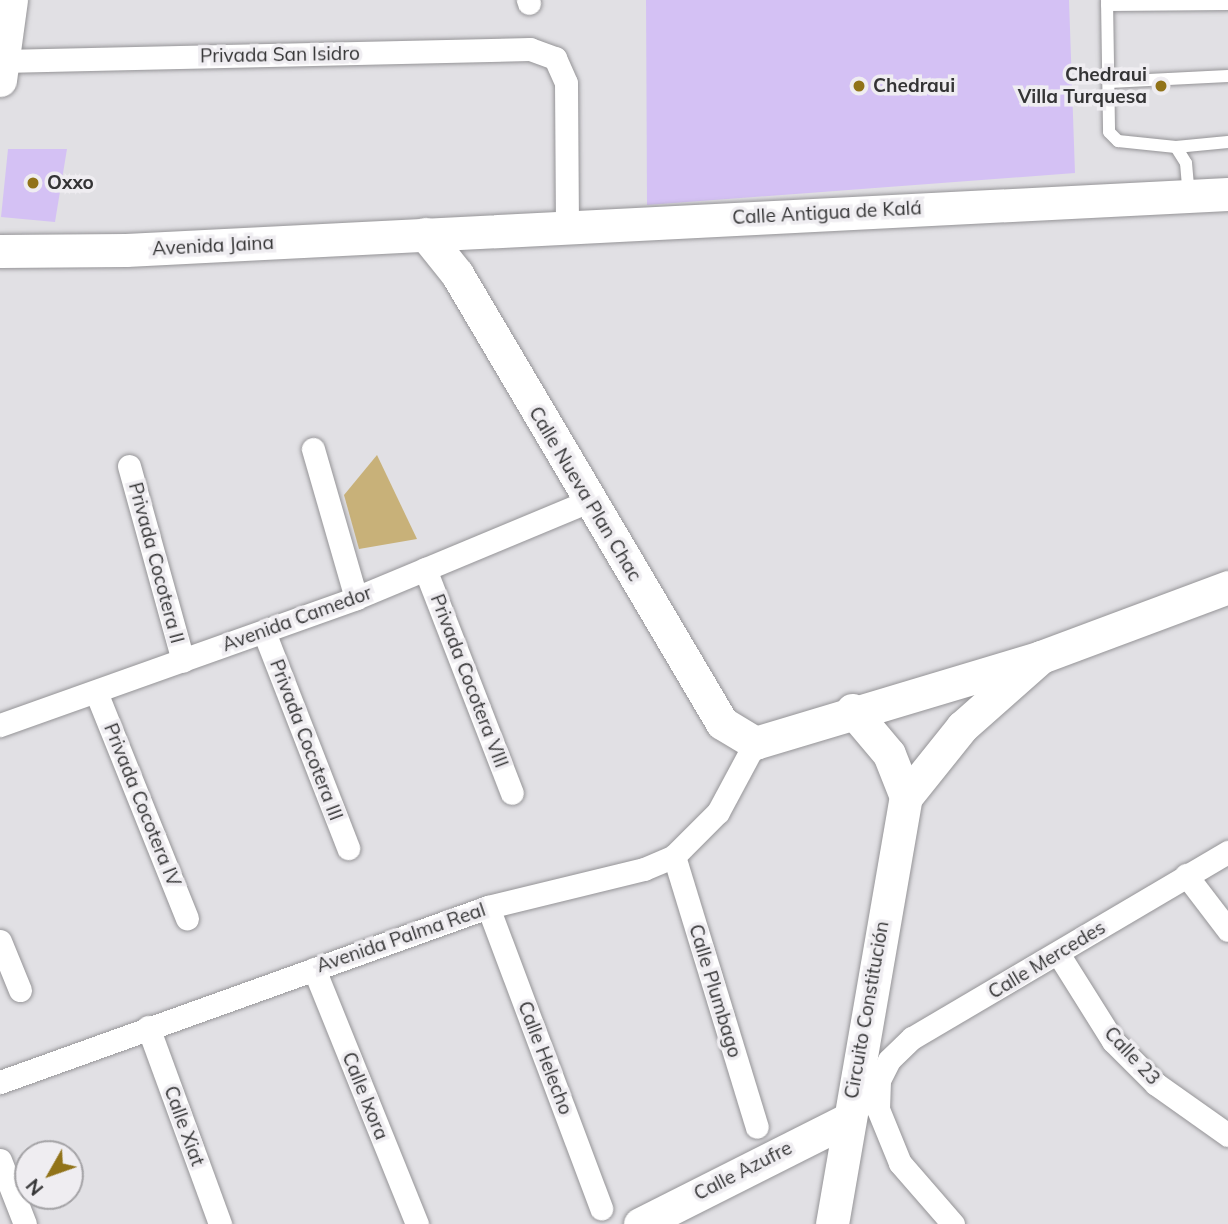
<!DOCTYPE html>
<html>
<head>
<meta charset="utf-8">
<style>
  body { margin:0 }
  #map { position:relative; width:1228px; height:1224px; overflow:hidden; background:#e1e0e4; font-family:Mulish,sans-serif }
  div>[style] { position:absolute }
  .green>* { inset:0; background:#c8b179 }
  .building>* { inset:0; background:#d4c1f4 }
  .roads { filter:drop-shadow(0 0 2px #959497) drop-shadow(0 0 2px #959497) }
  .lane>* { height:12px; margin:-6px; padding:0 6px; transform-origin:6px; border-radius:6px; background:#fff }
  .street>* { height:23px; margin:-11.5px; padding:0 11.5px; transform-origin:11.5px; border-radius:11.5px; background:#fff }
  .secondary>* { height:33px; margin:-16.5px; padding:0 16.5px; transform-origin:16.5px; border-radius:16.5px; background:#fff }
  .dots>* { width:19px; height:19px; translate:-50% -50%; box-sizing:border-box; border:4px solid #efedf1; border-radius:50% }
  span { translate:-50% -50%; white-space:nowrap; text-align:center; line-height:1.15; -webkit-text-stroke:7px #efedf1; paint-order:stroke }
  .street-label { font-size:19px; color:#343435 }
  .poi-label { font-size:19px; color:#343435; font-weight:700 }
  .right { translate:-100% -50%; text-align:right }
  .left { translate:0 -50%; text-align:left }
  .north { position:absolute; left:14px; top:1140px; width:70px; height:70px; box-sizing:border-box; background:#efedf1; border:2px solid #a4a3a6; border-radius:50%; rotate:230deg; font-size:19px; font-weight:700; line-height:28px; text-align:center; color:#343435 }
  .north::after { content:''; display:block; margin:auto; width:24px; height:32px; background:#917319; clip-path:polygon(50% 0,100% 100%,50% 72%,0 100%) }
</style>
</head>
<body>
<div id="map">
  <div class="green">
    <div style="clip-path:polygon(377px 455px,417px 539px,359px 549px,344px 495px)"></div>
  </div>
  <div class="building">
    <div style="clip-path:polygon(646px 0,1069px 0,1075px 173px,647px 205px)"></div>
    <div style="clip-path:polygon(8px 149px,67px 149px,55px 222px,1px 217px)"></div>
  </div>
  <div class="roads">
    <div class="lane">
      <div style="left:1107px;top:0;width:132px;rotate:89.1deg"></div>
      <div style="left:1109px;top:132px;width:13px;rotate:45deg"></div>
      <div style="left:1118px;top:141px;width:58px;rotate:5.9deg"></div>
      <div style="left:1176px;top:147px;width:19px;rotate:58deg"></div>
      <div style="left:1186px;top:163px;width:32px;rotate:85deg"></div>
      <div style="left:1107px;top:5px;width:121px;rotate:-0.5deg"></div>
      <div style="left:1109px;top:82px;width:119px;rotate:-2.9deg"></div>
      <div style="left:1176px;top:147px;width:52px;rotate:-5.5deg"></div>
    </div>
    <div class="street">
      <div style="left:528px;top:0;width:3px;rotate:72deg"></div>
      <div style="left:2px;top:61px;width:528px;rotate:-1.3deg"></div>
      <div style="left:530px;top:49px;width:27px;rotate:20deg"></div>
      <div style="left:555px;top:58px;width:27px;rotate:66deg"></div>
      <div style="left:566px;top:83px;width:142px;rotate:89.6deg"></div>
      <div style="left:313px;top:449px;width:155px;rotate:73.9deg"></div>
      <div style="left:129px;top:466px;width:202px;rotate:74.5deg"></div>
      <div style="left:425px;top:569px;width:240px;rotate:68.8deg"></div>
      <div style="left:264px;top:632px;width:232px;rotate:68.7deg"></div>
      <div style="left:96px;top:692px;width:244px;rotate:68.1deg"></div>
      <div style="left:0;top:725px;width:378px;rotate:-19.6deg"></div>
      <div style="left:356px;top:598px;width:252px;rotate:-22.6deg"></div>
      <div style="left:674px;top:856px;width:283px;rotate:73deg"></div>
      <div style="left:1186px;top:875px;width:69px;rotate:52.6deg"></div>
      <div style="left:488px;top:907px;width:322px;rotate:69.4deg"></div>
      <div style="left:0;top:941px;width:53px;rotate:67.8deg"></div>
      <div style="left:1059px;top:955px;width:102px;rotate:57.9deg"></div>
      <div style="left:1113px;top:1041px;width:61px;rotate:45deg"></div>
      <div style="left:1156px;top:1084px;width:88px;rotate:35.3deg"></div>
      <div style="left:314px;top:969px;width:275px;rotate:68deg"></div>
      <div style="left:148px;top:1027px;width:210px;rotate:69.9deg"></div>
      <div style="left:0;top:1082px;width:518px;rotate:-19.73deg"></div>
      <div style="left:488px;top:907px;width:161px;rotate:-13.7deg"></div>
      <div style="left:644px;top:869px;width:33px;rotate:-23deg"></div>
      <div style="left:674px;top:856px;width:62px;rotate:-45deg"></div>
      <div style="left:718px;top:812px;width:78px;rotate:-61.8deg"></div>
      <div style="left:0;top:1160px;width:69px;rotate:68.7deg"></div>
      <div style="left:953px;top:1224px;width:81px;rotate:-131deg"></div>
      <div style="left:900px;top:1163px;width:58px;rotate:-112.2deg"></div>
      <div style="left:878px;top:1109px;width:29px;rotate:-88deg"></div>
      <div style="left:879px;top:1080px;width:22px;rotate:-63deg"></div>
      <div style="left:889px;top:1060px;width:32px;rotate:-44deg"></div>
      <div style="left:912px;top:1038px;width:367px;rotate:-30.5deg"></div>
    </div>
    <div class="secondary">
      <div style="left:0;top:80px;width:81px;rotate:-82.2deg"></div>
      <div style="left:425px;top:234px;width:51px;rotate:51.3deg"></div>
      <div style="left:457px;top:274px;width:521px;rotate:59.45deg"></div>
      <div style="left:722px;top:723px;width:39px;rotate:31deg"></div>
      <div style="left:755px;top:743px;width:299px;rotate:-16.7deg"></div>
      <div style="left:0;top:251px;width:126px;rotate:-0.5deg"></div>
      <div style="left:126px;top:250px;width:1103px;rotate:-2.91deg"></div>
      <div style="left:852px;top:710px;width:57px;rotate:49.9deg"></div>
      <div style="left:889px;top:754px;width:46px;rotate:68.4deg"></div>
      <div style="left:640px;top:1224px;width:232px;rotate:-26.7deg"></div>
      <div style="left:832px;top:1224px;width:433px;rotate:-80.2deg"></div>
      <div style="left:906px;top:797px;width:90px;rotate:-51.3deg"></div>
      <div style="left:962px;top:727px;width:106px;rotate:-41.5deg"></div>
      <div style="left:1041px;top:657px;width:200px;rotate:-20.5deg"></div>
    </div>
  </div>
  <div class="dots">
    <div style="left:859px;top:86px;background:#917319"></div>
    <div style="left:1161px;top:86px;background:#917319"></div>
    <div style="left:33px;top:183px;background:#917319"></div>
  </div>
  <div class="street-label">
    <span style="left:280px;top:55px;rotate:-1deg">Privada San Isidro</span>
    <span style="left:827px;top:213px;rotate:-3deg">Calle Antigua de Kalá</span>
    <span style="left:213px;top:246px;rotate:-3deg">Avenida Jaina</span>
    <span style="left:585px;top:494px;rotate:59deg">Calle Nueva Plan Chac</span>
    <span style="left:156px;top:563px;rotate:75deg">Privada Cocotera II</span>
    <span style="left:297px;top:619px;rotate:-20deg">Avenida Camedor</span>
    <span style="left:469px;top:681px;rotate:69deg">Privada Cocotera VIII</span>
    <span style="left:306px;top:740px;rotate:69deg">Privada Cocotera III</span>
    <span style="left:142px;top:805px;rotate:68deg">Privada Cocotera IV</span>
    <span style="left:401px;top:938px;rotate:-19deg">Avenida Palma Real</span>
    <span style="left:1047px;top:960px;rotate:-31deg">Calle Mercedes</span>
    <span style="left:715px;top:991px;rotate:73deg">Calle Plumbago</span>
    <span style="left:867px;top:1010px;rotate:-80deg">Circuito Constitución</span>
    <span style="left:1132px;top:1056px;rotate:47deg">Calle 23</span>
    <span style="left:545px;top:1058px;rotate:69deg">Calle Helecho</span>
    <span style="left:365px;top:1096px;rotate:68deg">Calle Ixora</span>
    <span style="left:184px;top:1126px;rotate:70deg">Calle Xiat</span>
    <span style="left:743px;top:1171px;rotate:-27deg">Calle Azufre</span>
  </div>
  <div class="poi-label">
    <span class="right" style="left:1147px;top:86px">Chedraui<br>Villa Turquesa</span>
    <span class="left" style="left:873px;top:86px">Chedraui</span>
    <span class="left" style="left:47px;top:183px">Oxxo</span>
  </div>
  <div class="north">N</div>
</div>
</body>
</html>
